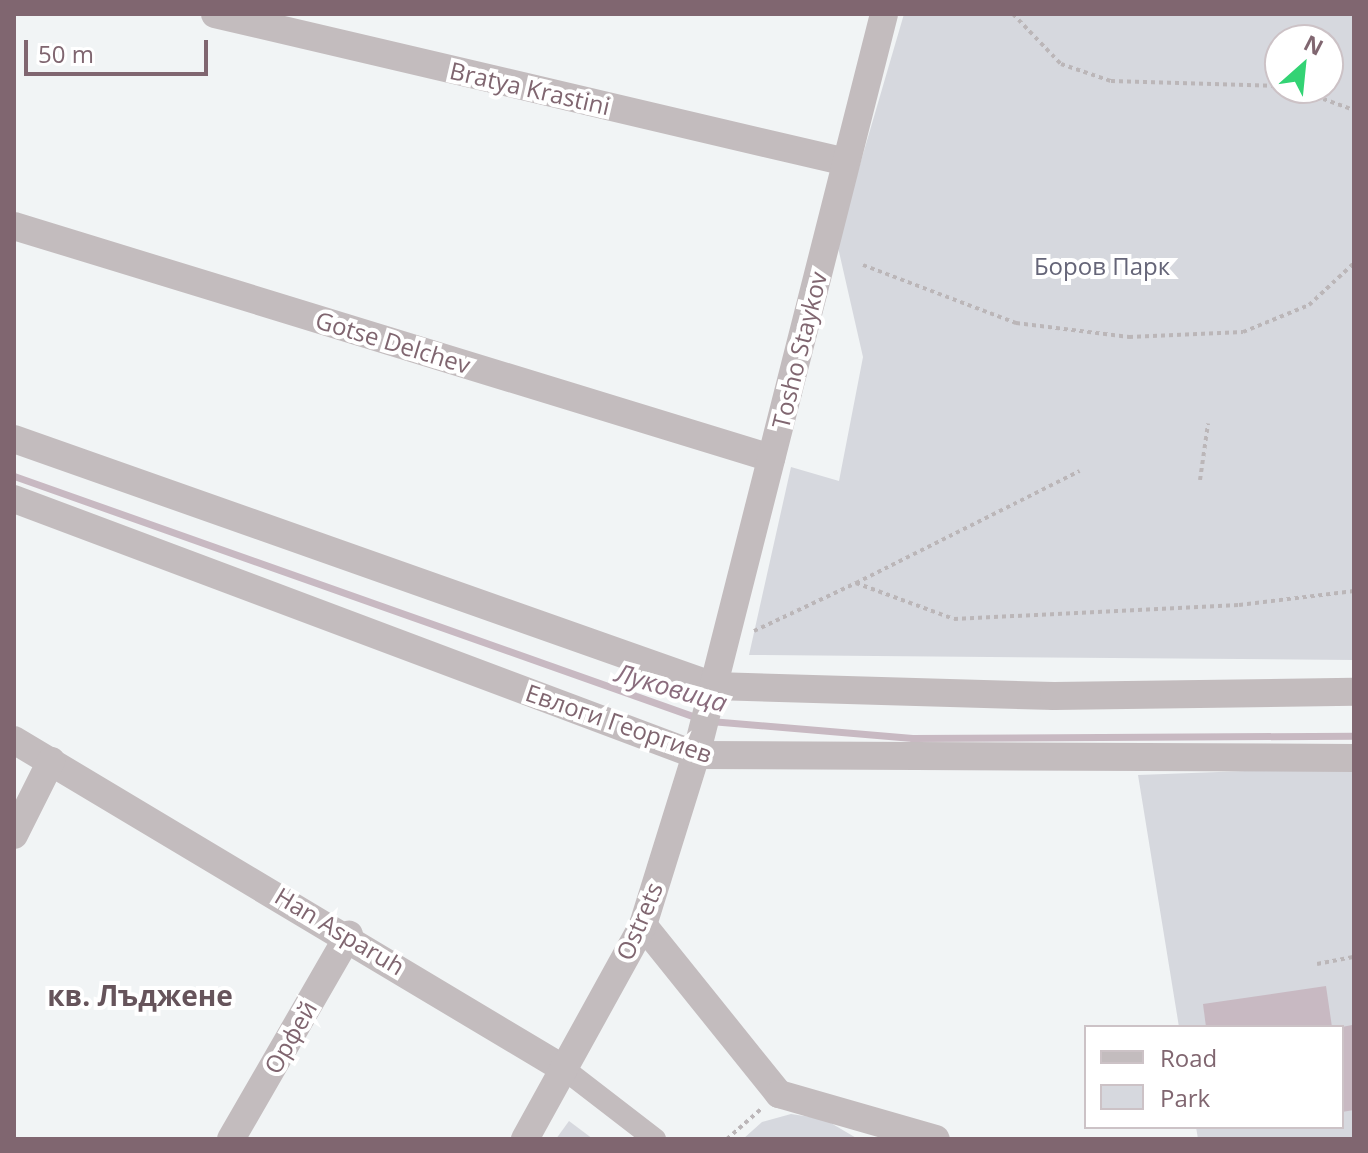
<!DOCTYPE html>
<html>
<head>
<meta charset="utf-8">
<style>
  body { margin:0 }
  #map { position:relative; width:1368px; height:1153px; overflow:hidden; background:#f1f4f5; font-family:"Open Sans",sans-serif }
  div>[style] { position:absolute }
  .green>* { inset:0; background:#d6d8de }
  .water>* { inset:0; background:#c8b9c2 }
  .stream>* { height:7px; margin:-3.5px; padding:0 3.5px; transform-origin:3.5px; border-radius:3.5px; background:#c8b9c2 }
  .path>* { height:4px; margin-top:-2px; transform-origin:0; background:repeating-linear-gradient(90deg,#bbb6b8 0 4px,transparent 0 8px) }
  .pedestrian>* { height:22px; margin:-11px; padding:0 11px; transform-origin:11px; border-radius:11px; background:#c3bcbe }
  .minor>* { height:28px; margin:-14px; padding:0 14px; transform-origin:14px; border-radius:14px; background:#c3bcbe }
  span { translate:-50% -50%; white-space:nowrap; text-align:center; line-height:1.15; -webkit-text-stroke:8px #fff; paint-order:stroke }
  .street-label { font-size:24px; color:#806670 }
  .park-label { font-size:24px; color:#656578 }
  .water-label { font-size:26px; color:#8a6c7d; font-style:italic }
  .quarter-label { font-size:28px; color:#66545b; font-weight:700 }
  .frame { position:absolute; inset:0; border:16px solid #806670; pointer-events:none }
  .legend { position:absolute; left:1084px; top:1025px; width:260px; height:104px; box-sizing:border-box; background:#fff; border:2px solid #ccc2c6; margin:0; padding:10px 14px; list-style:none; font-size:24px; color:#806670 }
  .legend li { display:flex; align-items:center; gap:16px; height:40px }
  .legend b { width:40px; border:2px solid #ccc2c6 }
  .north { position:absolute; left:1264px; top:24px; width:80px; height:80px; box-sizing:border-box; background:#fff; border:2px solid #ccc2c6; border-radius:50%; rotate:27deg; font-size:22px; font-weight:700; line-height:32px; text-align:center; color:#806670 }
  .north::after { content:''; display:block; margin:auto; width:28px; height:36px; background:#33d374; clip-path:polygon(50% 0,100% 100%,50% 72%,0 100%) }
  .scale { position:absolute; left:24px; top:40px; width:184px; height:36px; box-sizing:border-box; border:4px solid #806670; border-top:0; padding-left:10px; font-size:24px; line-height:28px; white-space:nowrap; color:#806670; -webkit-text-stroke:6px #fff; paint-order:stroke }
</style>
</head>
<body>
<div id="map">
  <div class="green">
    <div style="clip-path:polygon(evenodd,904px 14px,1354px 14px,1354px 660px,749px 655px,791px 467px,839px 481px,863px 357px,837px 243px,904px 14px,1280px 40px,1328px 40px,1328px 88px,1280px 88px,1280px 40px)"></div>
    <div style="clip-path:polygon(1354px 767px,1354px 1139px,1198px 1139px,1196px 1127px,1342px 1127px,1342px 1027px,1179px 1027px,1138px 775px)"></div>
    <div style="clip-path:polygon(791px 1114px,824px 1119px,858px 1139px,743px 1139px,762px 1122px)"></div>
    <div style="clip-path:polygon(569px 1121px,593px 1139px,556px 1139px)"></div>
  </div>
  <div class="water">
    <div style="clip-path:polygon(1326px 986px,1332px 1027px,1206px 1027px,1203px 1004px)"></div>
    <div style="clip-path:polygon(1354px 1000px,1354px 1110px,1342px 1112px,1342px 1027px,1352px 1025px)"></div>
  </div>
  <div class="stream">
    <div style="left:14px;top:476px;width:726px;rotate:19.48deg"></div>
    <div style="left:710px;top:721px;width:203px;rotate:4.8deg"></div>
    <div style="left:912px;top:738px;width:442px;rotate:-0.3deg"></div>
  </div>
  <div class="path">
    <div style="left:1013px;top:14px;width:69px;rotate:46.2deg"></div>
    <div style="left:1061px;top:64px;width:53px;rotate:18.8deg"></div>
    <div style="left:1111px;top:81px;width:169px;rotate:1.7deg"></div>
    <div style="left:1293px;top:88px;width:65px;rotate:19.8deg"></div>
    <div style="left:863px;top:265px;width:164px;rotate:20.8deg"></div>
    <div style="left:1016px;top:323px;width:114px;rotate:7.1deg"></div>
    <div style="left:1129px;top:337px;width:114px;rotate:-2.5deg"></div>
    <div style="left:1243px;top:332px;width:71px;rotate:-22.2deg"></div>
    <div style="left:1309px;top:305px;width:62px;rotate:-43deg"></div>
    <div style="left:1200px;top:480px;width:57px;rotate:-81.9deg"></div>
    <div style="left:856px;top:583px;width:250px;rotate:-26.6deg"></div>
    <div style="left:754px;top:631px;width:113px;rotate:-25.2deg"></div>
    <div style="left:856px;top:583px;width:104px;rotate:20.2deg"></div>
    <div style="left:954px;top:619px;width:285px;rotate:-2.8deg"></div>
    <div style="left:1239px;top:605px;width:116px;rotate:-6.9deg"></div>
    <div style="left:1317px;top:964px;width:38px;rotate:-11deg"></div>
    <div style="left:727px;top:1139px;width:45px;rotate:-41.4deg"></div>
  </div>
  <div class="pedestrian">
    <div style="left:564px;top:1069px;width:115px;rotate:37.6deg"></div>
  </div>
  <div class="minor">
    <div style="left:215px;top:14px;width:648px;rotate:13.2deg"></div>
    <div style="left:14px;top:226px;width:792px;rotate:17.04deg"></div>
    <div style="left:14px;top:439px;width:742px;rotate:19.44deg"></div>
    <div style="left:714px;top:686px;width:340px;rotate:1.7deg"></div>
    <div style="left:1054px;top:696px;width:300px;rotate:-0.8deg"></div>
    <div style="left:14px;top:499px;width:728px;rotate:20.57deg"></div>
    <div style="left:696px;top:755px;width:658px;rotate:0.26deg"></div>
    <div style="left:14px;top:740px;width:641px;rotate:30.89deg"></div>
    <div style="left:14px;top:835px;width:83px;rotate:-63.4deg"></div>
    <div style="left:643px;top:925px;width:217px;rotate:51.2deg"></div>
    <div style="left:779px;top:1094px;width:163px;rotate:16deg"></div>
    <div style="left:231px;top:1139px;width:236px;rotate:-60deg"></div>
    <div style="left:525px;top:1139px;width:244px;rotate:-61.1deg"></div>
    <div style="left:643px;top:925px;width:178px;rotate:-72.7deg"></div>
    <div style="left:696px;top:755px;width:764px;rotate:-75.76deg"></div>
  </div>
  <div class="street-label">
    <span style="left:530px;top:88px;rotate:13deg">Bratya Krastini</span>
    <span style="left:393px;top:342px;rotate:17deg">Gotse Delchev</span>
    <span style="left:799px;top:350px;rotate:-76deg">Tosho Staykov</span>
    <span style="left:619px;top:723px;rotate:19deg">Евлоги Георгиев</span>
    <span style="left:639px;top:921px;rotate:-67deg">Ostrets</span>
    <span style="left:340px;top:931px;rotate:31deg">Han Asparuh</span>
    <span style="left:290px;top:1037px;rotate:-60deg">Орфей</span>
  </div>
  <div class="park-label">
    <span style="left:1102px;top:266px">Боров Парк</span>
  </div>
  <div class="water-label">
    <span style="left:671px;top:688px;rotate:16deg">Луковица</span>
  </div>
  <div class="quarter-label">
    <span style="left:140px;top:995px">кв. Лъджене</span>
  </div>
  <div class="frame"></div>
  <ul class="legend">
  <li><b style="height:10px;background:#c3bcbe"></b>Road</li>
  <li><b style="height:22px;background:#d6d8de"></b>Park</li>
  </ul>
  <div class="north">N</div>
  <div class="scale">50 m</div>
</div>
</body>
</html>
